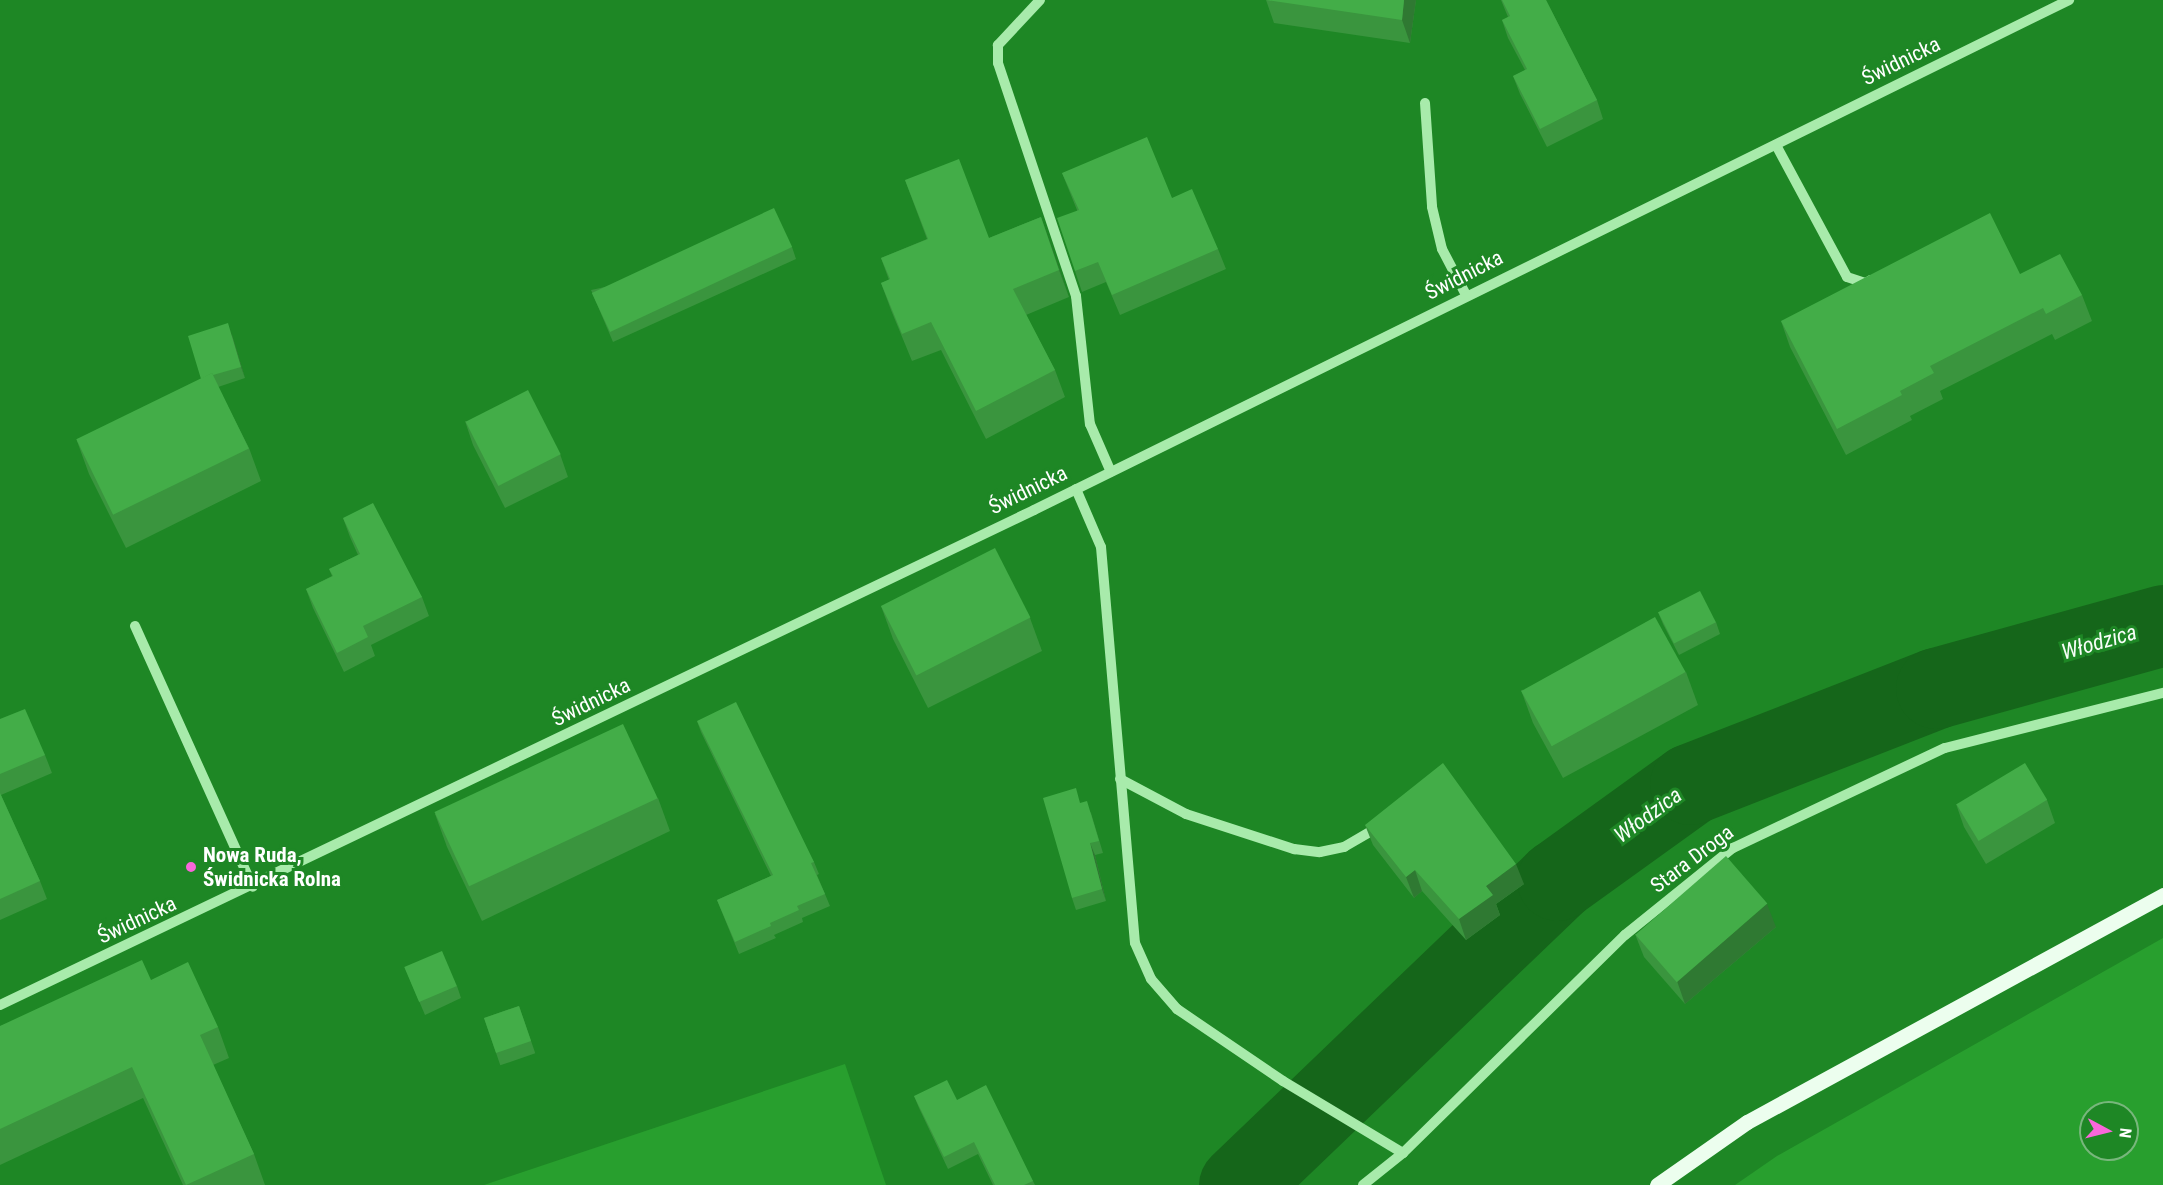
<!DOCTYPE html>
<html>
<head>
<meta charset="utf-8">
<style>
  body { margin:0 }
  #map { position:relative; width:2163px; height:1185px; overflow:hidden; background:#1e8725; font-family:"Roboto Condensed",sans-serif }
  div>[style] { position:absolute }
  .green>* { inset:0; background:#289f2e }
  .river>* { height:81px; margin:-40.5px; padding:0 40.5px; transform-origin:40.5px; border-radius:40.5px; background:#15661a }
  .minor>* { height:10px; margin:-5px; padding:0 5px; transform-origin:5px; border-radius:5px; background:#a8ebab }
  .major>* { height:15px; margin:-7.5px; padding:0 7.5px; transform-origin:7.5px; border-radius:7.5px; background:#ecfeee }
  .wall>* { inset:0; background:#3a953e; transform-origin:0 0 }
  .shaded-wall>* { inset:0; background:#2f7932 }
  .building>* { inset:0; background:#43ad48; transform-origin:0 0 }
  .dots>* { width:16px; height:16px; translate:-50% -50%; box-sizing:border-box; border:3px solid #1e8725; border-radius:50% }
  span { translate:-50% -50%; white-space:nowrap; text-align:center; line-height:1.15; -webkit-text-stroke:6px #1e8725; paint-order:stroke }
  .street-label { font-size:21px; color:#fff }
  .poi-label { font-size:21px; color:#fff; font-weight:700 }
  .left { translate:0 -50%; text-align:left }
  .water-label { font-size:22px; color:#f7fef8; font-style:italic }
  .north { position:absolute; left:2079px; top:1101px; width:60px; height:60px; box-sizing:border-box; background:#1e8725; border:2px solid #78b77c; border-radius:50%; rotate:97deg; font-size:16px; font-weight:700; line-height:24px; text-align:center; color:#fff }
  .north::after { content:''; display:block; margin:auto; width:21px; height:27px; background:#f967da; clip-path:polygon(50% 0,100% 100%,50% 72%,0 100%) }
</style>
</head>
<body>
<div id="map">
  <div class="green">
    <div style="clip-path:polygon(evenodd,2163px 938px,2163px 1185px,1735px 1185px,1777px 1156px,2163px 938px,2091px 1113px,2127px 1113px,2127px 1149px,2091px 1149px,2091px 1113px)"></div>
    <div style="clip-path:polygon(845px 1064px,886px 1185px,484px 1185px)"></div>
  </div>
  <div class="river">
    <div style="left:1239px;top:1185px;width:441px;rotate:-43.8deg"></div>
    <div style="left:1557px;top:880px;width:164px;rotate:-35.8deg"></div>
    <div style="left:1690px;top:784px;width:264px;rotate:-21.3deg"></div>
    <div style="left:1936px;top:688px;width:236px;rotate:-15.5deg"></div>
  </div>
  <div class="minor">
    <div style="left:1040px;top:0;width:62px;rotate:133deg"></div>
    <div style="left:998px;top:45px;width:18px;rotate:90deg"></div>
    <div style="left:998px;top:63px;width:246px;rotate:71.5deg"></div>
    <div style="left:1076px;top:296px;width:129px;rotate:83.8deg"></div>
    <div style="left:1090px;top:424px;width:52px;rotate:66.4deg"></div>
    <div style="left:1425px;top:103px;width:104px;rotate:86.1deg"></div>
    <div style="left:1432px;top:207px;width:43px;rotate:76.6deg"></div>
    <div style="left:1442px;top:249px;width:52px;rotate:62.4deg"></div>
    <div style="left:1776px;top:145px;width:150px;rotate:61.7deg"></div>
    <div style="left:1847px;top:277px;width:20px;rotate:18deg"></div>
    <div style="left:1866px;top:283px;width:6px;rotate:-31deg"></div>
    <div style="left:1076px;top:489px;width:63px;rotate:66.7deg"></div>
    <div style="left:1101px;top:547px;width:397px;rotate:85.1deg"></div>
    <div style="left:1135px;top:943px;width:39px;rotate:66deg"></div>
    <div style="left:1151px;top:979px;width:40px;rotate:49deg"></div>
    <div style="left:1177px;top:1009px;width:128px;rotate:34.2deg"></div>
    <div style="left:1283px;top:1081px;width:140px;rotate:31deg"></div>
    <div style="left:135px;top:626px;width:286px;rotate:65.7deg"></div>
    <div style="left:1120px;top:779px;width:75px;rotate:27.9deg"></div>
    <div style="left:1186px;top:814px;width:114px;rotate:18deg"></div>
    <div style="left:1294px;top:849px;width:26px;rotate:7deg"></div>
    <div style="left:1320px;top:852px;width:25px;rotate:-12deg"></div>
    <div style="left:1344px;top:847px;width:42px;rotate:-30.3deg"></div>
    <div style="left:0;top:1005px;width:1146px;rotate:-25.58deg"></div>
    <div style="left:1034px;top:510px;width:1154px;rotate:-26.23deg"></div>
    <div style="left:1363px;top:1185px;width:51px;rotate:-38.7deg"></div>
    <div style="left:1403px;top:1153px;width:311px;rotate:-44.5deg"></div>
    <div style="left:1625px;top:935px;width:139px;rotate:-38.9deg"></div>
    <div style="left:1733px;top:848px;width:234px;rotate:-25.3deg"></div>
    <div style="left:1945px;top:748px;width:225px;rotate:-14.2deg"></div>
  </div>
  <div class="major">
    <div style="left:1657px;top:1185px;width:110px;rotate:-35deg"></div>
    <div style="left:1747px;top:1122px;width:474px;rotate:-28.6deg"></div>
  </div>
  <div class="wall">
    <div style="clip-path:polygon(1266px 0,1416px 0,1410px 43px,1274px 23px)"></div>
    <div style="clip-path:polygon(1501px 0,1546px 0,1597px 100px,1603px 119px,1547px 147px,1520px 94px,1513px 76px,1525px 70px,1508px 38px,1502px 20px,1508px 17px)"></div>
    <div style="clip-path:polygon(1062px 173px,1172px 198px,1218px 249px,1226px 269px,1120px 315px,1106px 282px,1082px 292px,1075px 271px,1077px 210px)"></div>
    <div style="clip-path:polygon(905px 180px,989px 238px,1041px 217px,1069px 297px,1026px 315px,1055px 370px,1065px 397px,986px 439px,941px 350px,912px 361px,891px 310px,881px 283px,889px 280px,881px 258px,927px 239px)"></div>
    <div style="clip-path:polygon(792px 247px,796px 259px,613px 342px,591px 290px)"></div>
    <div style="clip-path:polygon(2020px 274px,2082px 295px,2092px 321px,2055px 340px,2052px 334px,1940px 391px,1943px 399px,1910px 416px,1912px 420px,1846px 455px,1790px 347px,1781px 321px)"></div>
    <div style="clip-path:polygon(232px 335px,245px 378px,218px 387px,249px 448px,261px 481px,126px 548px,89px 474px,77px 441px,201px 379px)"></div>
    <div style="clip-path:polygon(465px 421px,560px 454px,568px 477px,505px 508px,473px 445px)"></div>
    <div style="clip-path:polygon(343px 518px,422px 597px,429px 616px,371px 645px,375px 656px,344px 672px,313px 608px,306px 589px,332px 576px,329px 569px,358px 555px,350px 537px)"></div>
    <div style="clip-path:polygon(881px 606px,1030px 618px,1042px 651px,928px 708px,893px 639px)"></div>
    <div style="clip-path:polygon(1658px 612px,1716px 622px,1720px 634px,1679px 655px,1663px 624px)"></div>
    <div style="clip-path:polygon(1686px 672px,1698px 705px,1563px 778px,1533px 723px,1521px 690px)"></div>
    <div style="clip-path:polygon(0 719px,45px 755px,52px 773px,1px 795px,40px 881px,47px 899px,0 920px)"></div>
    <div style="clip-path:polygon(697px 721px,814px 862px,819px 874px,817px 875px,830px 906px,802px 918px,803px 922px,774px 935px,776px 938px,739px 954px,717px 900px,771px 876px,701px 732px)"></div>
    <div style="clip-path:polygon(658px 798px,670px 831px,482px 921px,447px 847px,435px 814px)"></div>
    <div style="clip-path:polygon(2047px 800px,2055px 823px,1986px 864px,1964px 827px,1956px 804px)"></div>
    <div style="clip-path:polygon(1081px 803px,1091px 813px,1103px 853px,1095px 855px,1106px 901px,1076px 910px,1072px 898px)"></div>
    <div style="clip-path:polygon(1365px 825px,1524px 884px,1496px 904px,1500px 915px,1466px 940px,1422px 891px,1414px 898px,1373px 845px)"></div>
    <div style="clip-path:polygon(1776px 927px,1685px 1004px,1644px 957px,1635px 934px)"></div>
    <div style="clip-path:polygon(405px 968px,457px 986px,461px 998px,425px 1015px)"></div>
    <div style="clip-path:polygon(151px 980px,218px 1027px,229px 1058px,213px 1065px,254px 1154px,265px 1185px,183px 1185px,143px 1098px,0 1165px,0 1026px)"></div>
    <div style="left:519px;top:1006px;width:50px;height:37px;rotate:71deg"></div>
    <div style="clip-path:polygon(914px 1096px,957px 1100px,1033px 1181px,1035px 1185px,993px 1185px,978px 1154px,948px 1169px,919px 1108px)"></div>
  </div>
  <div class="shaded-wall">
    <div style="clip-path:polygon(1404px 0,1416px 0,1410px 43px,1402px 20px)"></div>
    <div style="clip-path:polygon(1041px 217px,1051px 245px,1069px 297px,1059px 270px)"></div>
    <div style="clip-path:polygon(228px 323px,232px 335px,245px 378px,241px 367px)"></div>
    <div style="clip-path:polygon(1090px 843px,1095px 855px,1106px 901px,1102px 889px)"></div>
    <div style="clip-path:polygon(1516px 864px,1524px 884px,1496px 904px,1500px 915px,1466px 940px,1459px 919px,1486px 886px)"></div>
    <div style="clip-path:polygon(1415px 870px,1422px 891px,1414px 898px,1406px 877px)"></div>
    <div style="clip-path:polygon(1767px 904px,1776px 927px,1685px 1004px,1677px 981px)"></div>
  </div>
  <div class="building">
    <div style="clip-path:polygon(1266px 0,1404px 0,1402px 20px)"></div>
    <div style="clip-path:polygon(1502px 0,1546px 0,1597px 100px,1540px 129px,1513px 76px,1527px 69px,1502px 20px,1510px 16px)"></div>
    <div style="clip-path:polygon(1147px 137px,1172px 198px,1192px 189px,1218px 249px,1112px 295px,1098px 262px,1075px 271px,1057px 218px,1079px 210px,1062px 173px)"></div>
    <div style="clip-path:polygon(959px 159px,989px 238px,1041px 217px,1059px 270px,1013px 289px,1055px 370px,976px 411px,931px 322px,902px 334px,881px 283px,890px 279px,881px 258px,928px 239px,905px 180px)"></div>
    <div style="left:774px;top:208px;width:43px;height:201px;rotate:65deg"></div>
    <div style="clip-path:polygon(1990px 213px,2020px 274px,2060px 254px,2082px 295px,2046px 314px,2043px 308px,1930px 366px,1934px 373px,1900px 391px,1902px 395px,1837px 429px,1781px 321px)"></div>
    <div style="clip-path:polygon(228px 323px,241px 367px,213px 375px,212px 373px,201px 379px,188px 336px)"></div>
    <div style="left:212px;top:373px;width:84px;height:151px;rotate:64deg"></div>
    <div style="left:528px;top:390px;width:72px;height:70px;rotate:63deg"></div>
    <div style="clip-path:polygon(373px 503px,422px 597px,363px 626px,368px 637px,337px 653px,306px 589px,333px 576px,329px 569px,360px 554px,343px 518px)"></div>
    <div style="left:995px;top:548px;width:78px;height:128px;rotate:63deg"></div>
    <div style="left:1700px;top:591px;width:35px;height:47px;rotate:63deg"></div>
    <div style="left:1655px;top:617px;width:63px;height:153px;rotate:61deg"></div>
    <div style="clip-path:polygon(736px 702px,814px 862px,811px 863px,825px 894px,797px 906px,799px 910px,770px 923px,771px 926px,735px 942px,717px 900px,773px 875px,697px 721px)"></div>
    <div style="clip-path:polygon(25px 709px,45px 755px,0 774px,0 719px)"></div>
    <div style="left:623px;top:724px;width:82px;height:208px;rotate:65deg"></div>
    <div style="clip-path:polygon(1443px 763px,1516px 864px,1486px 886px,1493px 895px,1459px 919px,1415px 870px,1406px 877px,1365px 825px)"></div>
    <div style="left:2025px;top:763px;width:43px;height:80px;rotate:59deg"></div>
    <div style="clip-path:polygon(1076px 788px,1080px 803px,1087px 801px,1099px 841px,1090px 843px,1102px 889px,1072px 898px,1043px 798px)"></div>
    <div style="clip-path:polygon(0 793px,40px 881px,0 899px)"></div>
    <div style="left:1726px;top:856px;width:63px;height:120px;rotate:49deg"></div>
    <div style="left:442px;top:951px;width:38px;height:41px;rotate:67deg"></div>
    <div style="clip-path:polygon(142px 960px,151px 980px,188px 962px,218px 1027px,200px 1035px,254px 1154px,186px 1185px,132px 1067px,0 1129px,0 1026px)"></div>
    <div style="left:519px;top:1006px;width:37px;height:37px;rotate:71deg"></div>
    <div style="clip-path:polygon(947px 1080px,957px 1100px,986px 1085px,1033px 1181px,1024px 1185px,995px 1185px,974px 1142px,944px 1157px,914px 1096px)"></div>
  </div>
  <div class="dots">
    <div style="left:191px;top:867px;background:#f967da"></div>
  </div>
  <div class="street-label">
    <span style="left:1901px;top:61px;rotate:-26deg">Świdnicka</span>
    <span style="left:1464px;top:275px;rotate:-27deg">Świdnicka</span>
    <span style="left:1028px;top:490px;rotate:-26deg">Świdnicka</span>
    <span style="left:591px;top:702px;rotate:-26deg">Świdnicka</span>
    <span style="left:1692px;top:859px;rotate:-37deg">Stara Droga</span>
    <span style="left:137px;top:920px;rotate:-25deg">Świdnicka</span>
  </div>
  <div class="poi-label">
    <span class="left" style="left:203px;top:867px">Nowa Ruda,<br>Świdnicka Rolna</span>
  </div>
  <div class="water-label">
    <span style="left:2099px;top:642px;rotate:-16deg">Włodzica</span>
    <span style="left:1648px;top:815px;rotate:-36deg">Włodzica</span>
  </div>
  <div class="north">N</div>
</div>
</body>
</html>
